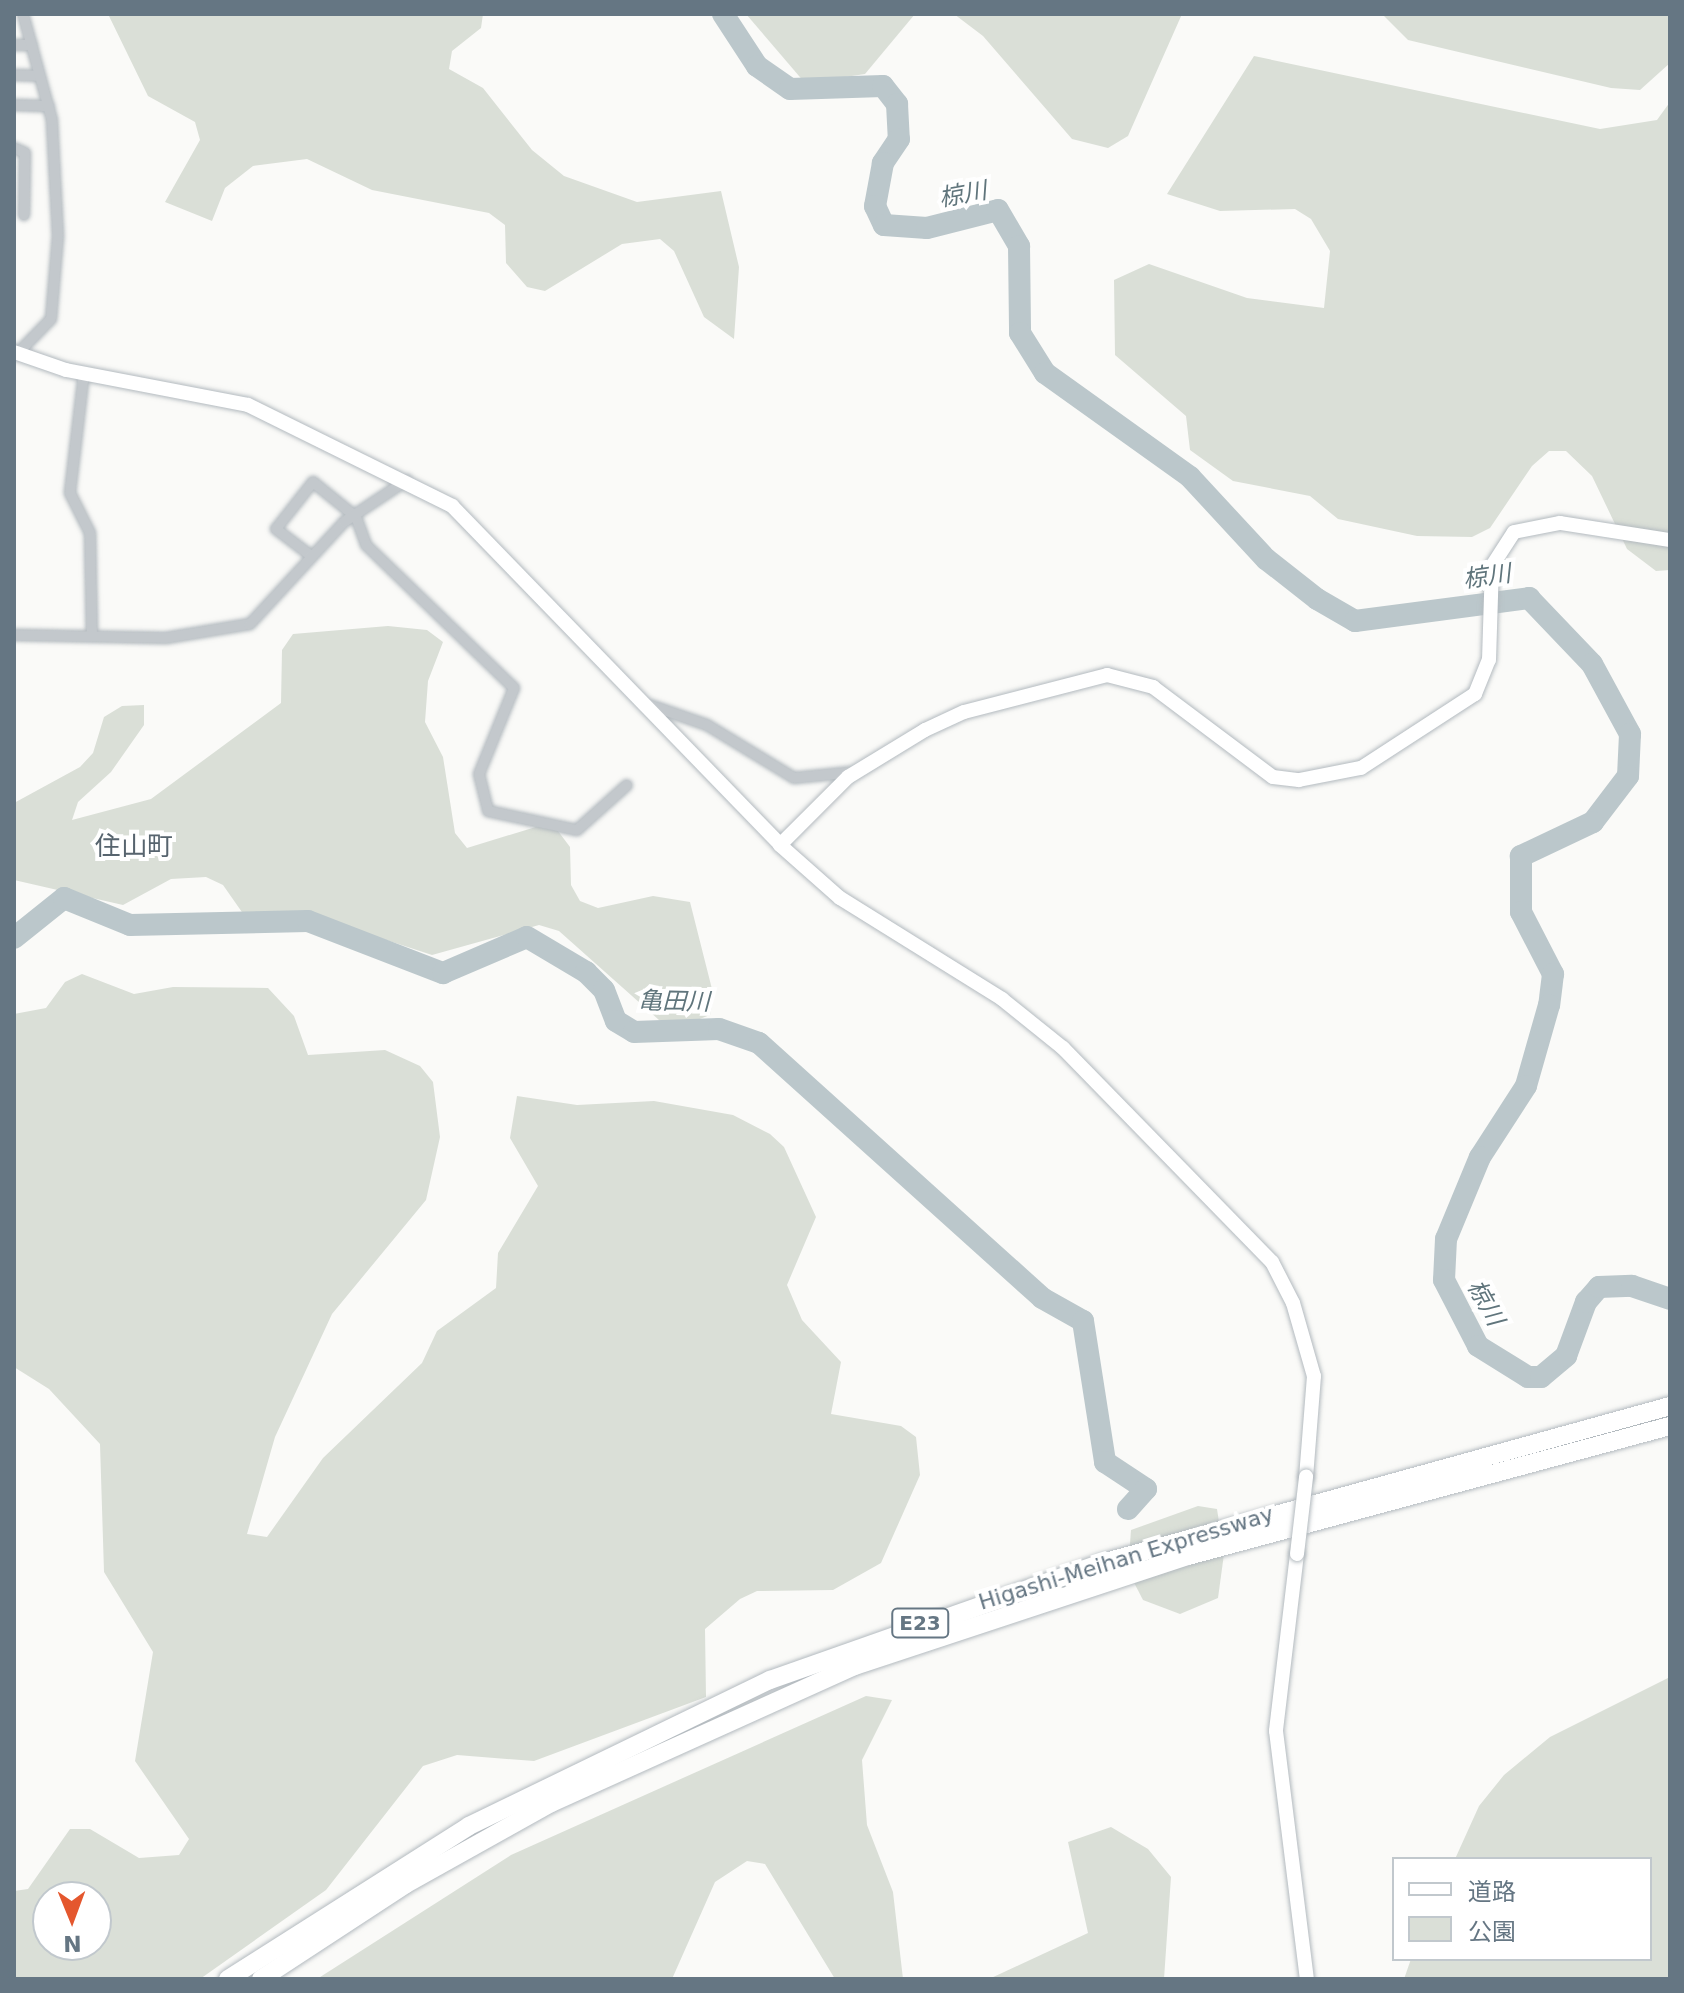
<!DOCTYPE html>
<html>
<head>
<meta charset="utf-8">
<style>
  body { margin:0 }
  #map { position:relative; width:1684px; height:1993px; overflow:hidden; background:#fafaf8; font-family:"DejaVu Sans","Noto Sans JP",sans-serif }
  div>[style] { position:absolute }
  .green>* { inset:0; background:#dadfd7 }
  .river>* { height:22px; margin:-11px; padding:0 11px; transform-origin:11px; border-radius:11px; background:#bbc7cb }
  .roads { filter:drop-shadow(0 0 2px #b3babf) drop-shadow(0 0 2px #b3babf) }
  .street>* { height:10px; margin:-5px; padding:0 5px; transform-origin:5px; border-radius:5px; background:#c3c8cc }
  .secondary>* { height:14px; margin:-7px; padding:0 7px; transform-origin:7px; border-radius:7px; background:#fff }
  .highway>* { height:18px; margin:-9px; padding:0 9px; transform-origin:9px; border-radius:9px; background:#fff }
  .bridges { filter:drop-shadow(0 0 2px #b3babf) drop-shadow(0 0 2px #b3babf) }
  .secondary-bridge>* { height:14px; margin:-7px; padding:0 7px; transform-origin:7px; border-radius:7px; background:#fff }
  span { translate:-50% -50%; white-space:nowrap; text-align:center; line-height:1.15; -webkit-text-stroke:8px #fff; paint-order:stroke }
  .shield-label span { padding:2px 6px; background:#fff; border:2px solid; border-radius:6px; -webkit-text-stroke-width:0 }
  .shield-label { font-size:20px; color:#657683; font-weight:700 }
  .street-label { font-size:22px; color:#657683 }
  .water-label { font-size:24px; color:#60757c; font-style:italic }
  .quarter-label { font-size:26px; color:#57646e }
  .frame { position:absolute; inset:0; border:16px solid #657683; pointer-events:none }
  .legend { position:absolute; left:1392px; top:1857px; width:260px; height:104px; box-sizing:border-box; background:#fff; border:2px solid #c1c8cd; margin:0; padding:10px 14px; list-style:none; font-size:24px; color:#657683 }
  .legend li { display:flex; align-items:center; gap:16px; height:40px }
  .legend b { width:40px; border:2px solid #c1c8cd }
  .north { position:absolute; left:32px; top:1881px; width:80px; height:80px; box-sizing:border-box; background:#fff; border:2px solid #c1c8cd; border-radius:50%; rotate:179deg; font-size:22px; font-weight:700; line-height:32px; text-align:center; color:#657683 }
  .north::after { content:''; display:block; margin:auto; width:28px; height:36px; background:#e4572e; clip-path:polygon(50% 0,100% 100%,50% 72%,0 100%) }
</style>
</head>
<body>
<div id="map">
  <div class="green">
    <div style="clip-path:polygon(108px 14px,483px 14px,481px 28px,452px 51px,449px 69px,483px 88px,532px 150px,564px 176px,637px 202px,721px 191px,739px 267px,734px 339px,704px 317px,674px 251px,660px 239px,622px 244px,545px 291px,527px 287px,506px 263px,505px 225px,489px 213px,372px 190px,307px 159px,253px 166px,225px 188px,212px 221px,165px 202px,200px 140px,195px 122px,148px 96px)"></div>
    <div style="clip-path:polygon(746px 14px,915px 14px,865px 74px,805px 83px)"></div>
    <div style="clip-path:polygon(954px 14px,1182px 14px,1128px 136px,1108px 148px,1072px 139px,983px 36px)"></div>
    <div style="clip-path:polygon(1382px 14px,1670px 14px,1670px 63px,1640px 90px,1611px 88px,1408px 40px)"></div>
    <div style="clip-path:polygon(1254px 56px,1600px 129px,1657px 120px,1670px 102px,1670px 570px,1656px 571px,1627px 549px,1592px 476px,1566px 451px,1549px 451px,1532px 466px,1490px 528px,1472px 537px,1417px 536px,1338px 519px,1310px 496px,1233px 481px,1190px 450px,1186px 416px,1115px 355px,1114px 280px,1149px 264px,1247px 298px,1324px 308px,1330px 251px,1311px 219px,1295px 209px,1220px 211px,1167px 194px)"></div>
    <div style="clip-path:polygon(388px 626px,427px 630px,443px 642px,428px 681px,425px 722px,443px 757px,455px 833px,467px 848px,539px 826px,558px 831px,570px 847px,571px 885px,580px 901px,598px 908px,653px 896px,690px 902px,714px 997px,710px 1015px,679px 1027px,659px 1020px,559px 931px,539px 925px,432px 955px,304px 913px,244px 915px,223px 885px,206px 877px,171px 879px,123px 905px,14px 880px,14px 803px,80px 767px,93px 753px,104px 717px,122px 706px,144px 705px,144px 725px,111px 772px,78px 802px,72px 820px,151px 799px,281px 703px,282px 650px,293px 634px)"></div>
    <div style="clip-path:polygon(evenodd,82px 974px,134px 994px,173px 987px,268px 988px,294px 1016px,308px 1055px,385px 1050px,420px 1066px,433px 1082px,440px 1137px,426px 1200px,332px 1314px,275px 1437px,247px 1534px,267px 1537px,323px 1458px,422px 1363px,437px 1331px,496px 1288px,498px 1253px,538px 1186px,510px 1138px,517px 1096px,577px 1105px,654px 1101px,733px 1115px,770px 1134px,784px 1147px,816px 1217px,787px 1285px,802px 1320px,841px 1362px,831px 1414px,901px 1426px,916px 1437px,920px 1475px,881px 1563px,833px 1590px,757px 1591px,740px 1599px,705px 1629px,706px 1697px,534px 1761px,457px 1755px,423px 1766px,326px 1890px,200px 1979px,14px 1979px,14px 1891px,28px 1889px,70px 1829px,90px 1829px,139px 1858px,179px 1855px,189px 1839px,135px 1761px,153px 1652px,104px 1572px,100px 1444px,49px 1389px,14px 1367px,14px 1014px,46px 1008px,65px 982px,82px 974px,48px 1897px,96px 1897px,96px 1945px,48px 1945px,48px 1897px)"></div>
    <div style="clip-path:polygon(1198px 1506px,1217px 1509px,1224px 1554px,1218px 1598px,1180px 1614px,1143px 1600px,1128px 1571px,1131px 1530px)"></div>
    <div style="clip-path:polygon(1670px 1677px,1670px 1979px,1404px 1979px,1411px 1959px,1650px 1959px,1650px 1859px,1455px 1859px,1479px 1806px,1504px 1775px,1550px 1737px)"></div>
    <div style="clip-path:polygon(866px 1696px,892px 1700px,862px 1760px,867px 1825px,893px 1892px,903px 1979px,835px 1979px,765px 1864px,747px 1861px,715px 1882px,672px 1979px,317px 1979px,511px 1855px)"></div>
    <div style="clip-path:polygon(1111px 1827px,1148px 1849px,1171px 1877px,1164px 1979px,989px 1979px,1088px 1933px,1068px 1842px)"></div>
  </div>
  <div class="river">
    <div style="left:723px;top:14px;width:62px;rotate:56.8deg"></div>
    <div style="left:757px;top:66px;width:40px;rotate:34.9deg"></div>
    <div style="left:790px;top:89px;width:93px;rotate:-1.8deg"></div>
    <div style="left:883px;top:86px;width:23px;rotate:52deg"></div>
    <div style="left:897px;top:104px;width:35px;rotate:87deg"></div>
    <div style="left:899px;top:139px;width:29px;rotate:124deg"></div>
    <div style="left:883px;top:163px;width:44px;rotate:100.5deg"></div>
    <div style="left:875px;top:206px;width:21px;rotate:65deg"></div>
    <div style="left:884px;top:225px;width:43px;rotate:4deg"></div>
    <div style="left:927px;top:228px;width:73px;rotate:-14.2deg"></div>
    <div style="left:998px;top:210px;width:42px;rotate:59.7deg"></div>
    <div style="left:1019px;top:246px;width:87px;rotate:89.3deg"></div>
    <div style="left:1020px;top:333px;width:47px;rotate:58deg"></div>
    <div style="left:1045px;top:373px;width:178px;rotate:35.6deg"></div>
    <div style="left:1190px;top:477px;width:112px;rotate:47.2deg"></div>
    <div style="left:1266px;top:559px;width:65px;rotate:38.1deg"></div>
    <div style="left:1317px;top:599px;width:44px;rotate:30.1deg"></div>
    <div style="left:1355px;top:621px;width:176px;rotate:-7.5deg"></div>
    <div style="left:1529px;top:598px;width:91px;rotate:46.3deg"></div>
    <div style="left:1592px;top:664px;width:80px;rotate:61.5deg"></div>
    <div style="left:1630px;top:734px;width:42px;rotate:92.7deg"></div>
    <div style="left:1628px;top:776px;width:58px;rotate:127.3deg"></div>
    <div style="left:1593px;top:822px;width:80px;rotate:154.7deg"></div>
    <div style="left:1521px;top:856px;width:56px;rotate:90deg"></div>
    <div style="left:1521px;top:912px;width:70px;rotate:62.7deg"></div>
    <div style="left:1553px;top:974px;width:31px;rotate:97deg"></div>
    <div style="left:1549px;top:1005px;width:84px;rotate:105.9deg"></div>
    <div style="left:1526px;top:1086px;width:85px;rotate:122.9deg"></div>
    <div style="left:1480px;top:1157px;width:89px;rotate:112.5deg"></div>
    <div style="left:1446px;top:1239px;width:41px;rotate:92.8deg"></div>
    <div style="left:1444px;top:1280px;width:74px;rotate:62.7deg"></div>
    <div style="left:1478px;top:1346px;width:59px;rotate:31.8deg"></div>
    <div style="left:1528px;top:1377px;width:13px"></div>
    <div style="left:1541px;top:1377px;width:33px;rotate:-40deg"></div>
    <div style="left:1566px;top:1356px;width:58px;rotate:-69.7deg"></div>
    <div style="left:1586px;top:1302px;width:20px;rotate:-49deg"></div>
    <div style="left:1599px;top:1287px;width:33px;rotate:-2deg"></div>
    <div style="left:1632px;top:1286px;width:40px;rotate:18.9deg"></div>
    <div style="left:14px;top:938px;width:64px;rotate:-38.7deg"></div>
    <div style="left:64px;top:898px;width:71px;rotate:22.2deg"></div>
    <div style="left:130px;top:925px;width:178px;rotate:-1.3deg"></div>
    <div style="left:308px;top:921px;width:145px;rotate:21.1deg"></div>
    <div style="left:443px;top:973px;width:91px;rotate:-23.2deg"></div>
    <div style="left:527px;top:937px;width:69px;rotate:30.7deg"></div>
    <div style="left:586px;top:972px;width:25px;rotate:45deg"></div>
    <div style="left:604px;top:990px;width:33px;rotate:69deg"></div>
    <div style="left:616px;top:1021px;width:21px;rotate:31deg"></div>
    <div style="left:634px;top:1032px;width:85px;rotate:-2deg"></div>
    <div style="left:719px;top:1029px;width:42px;rotate:19.3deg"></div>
    <div style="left:759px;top:1043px;width:381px;rotate:42deg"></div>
    <div style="left:1042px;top:1298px;width:47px;rotate:29.3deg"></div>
    <div style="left:1083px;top:1321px;width:143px;rotate:81.1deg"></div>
    <div style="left:1105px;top:1462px;width:49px;rotate:33.4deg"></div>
    <div style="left:1146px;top:1489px;width:27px;rotate:132deg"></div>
  </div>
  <div class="roads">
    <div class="street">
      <div style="left:14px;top:45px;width:18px"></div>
      <div style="left:14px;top:75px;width:23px;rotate:2deg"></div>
      <div style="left:14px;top:105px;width:35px;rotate:2deg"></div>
      <div style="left:14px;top:148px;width:12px;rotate:24deg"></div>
      <div style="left:25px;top:153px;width:62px;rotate:90.9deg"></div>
      <div style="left:18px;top:353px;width:47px;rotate:-45.9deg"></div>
      <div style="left:51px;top:319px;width:83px;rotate:-85.2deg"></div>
      <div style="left:58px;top:236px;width:116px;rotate:-93deg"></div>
      <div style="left:52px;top:120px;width:110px;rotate:-105.3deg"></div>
      <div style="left:84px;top:373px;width:121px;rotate:96.7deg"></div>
      <div style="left:70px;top:493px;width:45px;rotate:63.4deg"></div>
      <div style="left:90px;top:533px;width:100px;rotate:88.9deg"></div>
      <div style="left:310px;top:555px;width:43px;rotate:-142.6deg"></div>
      <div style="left:276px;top:529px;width:60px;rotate:-51.8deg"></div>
      <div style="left:313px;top:482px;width:55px;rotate:39.1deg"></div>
      <div style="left:356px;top:517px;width:30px;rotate:70deg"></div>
      <div style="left:366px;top:545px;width:206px;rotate:44deg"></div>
      <div style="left:514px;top:688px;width:93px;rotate:112.1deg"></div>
      <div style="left:479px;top:774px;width:38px;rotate:76deg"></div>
      <div style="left:488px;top:811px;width:91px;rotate:12.1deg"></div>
      <div style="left:577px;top:830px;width:67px;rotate:-42deg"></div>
      <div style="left:14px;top:635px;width:152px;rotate:1.1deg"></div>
      <div style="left:166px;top:638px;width:85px;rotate:-9.5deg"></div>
      <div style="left:250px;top:624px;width:139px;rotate:-47.3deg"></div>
      <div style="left:344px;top:522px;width:76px;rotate:-33.7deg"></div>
      <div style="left:641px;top:702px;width:70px;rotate:19.2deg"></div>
      <div style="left:707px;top:725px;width:102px;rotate:31.3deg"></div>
      <div style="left:794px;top:778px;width:59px;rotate:-5.8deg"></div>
    </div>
    <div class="secondary">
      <div style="left:14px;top:352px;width:55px;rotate:19.1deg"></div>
      <div style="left:66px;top:370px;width:185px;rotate:10.9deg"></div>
      <div style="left:248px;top:405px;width:228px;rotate:26.3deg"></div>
      <div style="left:452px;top:506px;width:472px;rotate:45.9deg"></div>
      <div style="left:780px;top:845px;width:80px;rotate:41.5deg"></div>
      <div style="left:840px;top:898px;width:191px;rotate:31.9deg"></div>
      <div style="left:1002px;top:999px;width:78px;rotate:38.8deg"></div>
      <div style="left:1063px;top:1048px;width:299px;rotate:45.7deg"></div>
      <div style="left:1272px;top:1262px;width:46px;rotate:62.9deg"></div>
      <div style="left:1293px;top:1303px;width:76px;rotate:74deg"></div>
      <div style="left:1314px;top:1376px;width:101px;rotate:94.5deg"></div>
      <div style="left:780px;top:845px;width:96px;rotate:-45deg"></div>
      <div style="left:848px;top:777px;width:90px;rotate:-31.4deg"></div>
      <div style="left:925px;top:730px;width:43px;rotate:-24.8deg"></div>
      <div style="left:964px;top:712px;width:148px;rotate:-14.5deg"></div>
      <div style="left:1107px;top:675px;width:48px;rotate:14.6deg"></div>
      <div style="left:1153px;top:687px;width:150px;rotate:36.9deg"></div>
      <div style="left:1273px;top:777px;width:26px;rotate:7deg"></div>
      <div style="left:1299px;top:780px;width:63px;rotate:-11deg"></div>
      <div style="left:1361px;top:768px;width:136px;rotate:-33deg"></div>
      <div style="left:1475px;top:694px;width:37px;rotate:-68deg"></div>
      <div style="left:1489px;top:660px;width:94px;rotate:-88.2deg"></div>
      <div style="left:1492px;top:566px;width:40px;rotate:-57.1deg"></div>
      <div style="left:1514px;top:532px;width:47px;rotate:-11.1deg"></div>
      <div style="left:1560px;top:523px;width:111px;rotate:8.8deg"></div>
      <div style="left:1297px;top:1554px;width:178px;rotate:96.8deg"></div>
      <div style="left:1276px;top:1731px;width:250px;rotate:82.9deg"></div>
    </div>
    <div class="highway">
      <div style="left:228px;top:1979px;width:285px;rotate:-32.4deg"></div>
      <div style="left:469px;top:1826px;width:335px;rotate:-25.9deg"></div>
      <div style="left:770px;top:1680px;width:352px;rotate:-19.4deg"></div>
      <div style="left:1102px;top:1563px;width:589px;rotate:-15.45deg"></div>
      <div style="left:261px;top:1979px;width:173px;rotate:-33.2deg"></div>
      <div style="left:406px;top:1884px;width:166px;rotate:-29.2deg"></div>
      <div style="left:551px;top:1803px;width:333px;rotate:-24.3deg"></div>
      <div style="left:855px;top:1666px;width:351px;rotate:-18.3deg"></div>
      <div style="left:1188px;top:1556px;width:499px;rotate:-15.1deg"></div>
    </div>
  </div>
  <div class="bridges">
    <div class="secondary-bridge">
      <div style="left:1297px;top:1554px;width:78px;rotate:-83.3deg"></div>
    </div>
  </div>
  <div class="shield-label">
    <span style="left:920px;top:1623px">E23</span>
  </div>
  <div class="street-label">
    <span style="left:1126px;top:1558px;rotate:-17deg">Higashi-Meihan Expressway</span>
  </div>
  <div class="water-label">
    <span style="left:963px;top:195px;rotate:-10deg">椋川</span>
    <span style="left:1487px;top:577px;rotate:-8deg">椋川</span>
    <span style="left:674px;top:1002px;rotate:1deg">亀田川</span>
    <span style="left:1485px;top:1303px;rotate:61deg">椋川</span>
  </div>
  <div class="quarter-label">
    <span style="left:134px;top:847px">住山町</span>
  </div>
  <div class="frame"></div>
  <ul class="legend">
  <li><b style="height:10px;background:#fff"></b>道路</li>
  <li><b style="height:22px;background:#dadfd7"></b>公園</li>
  </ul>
  <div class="north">N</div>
</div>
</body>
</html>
